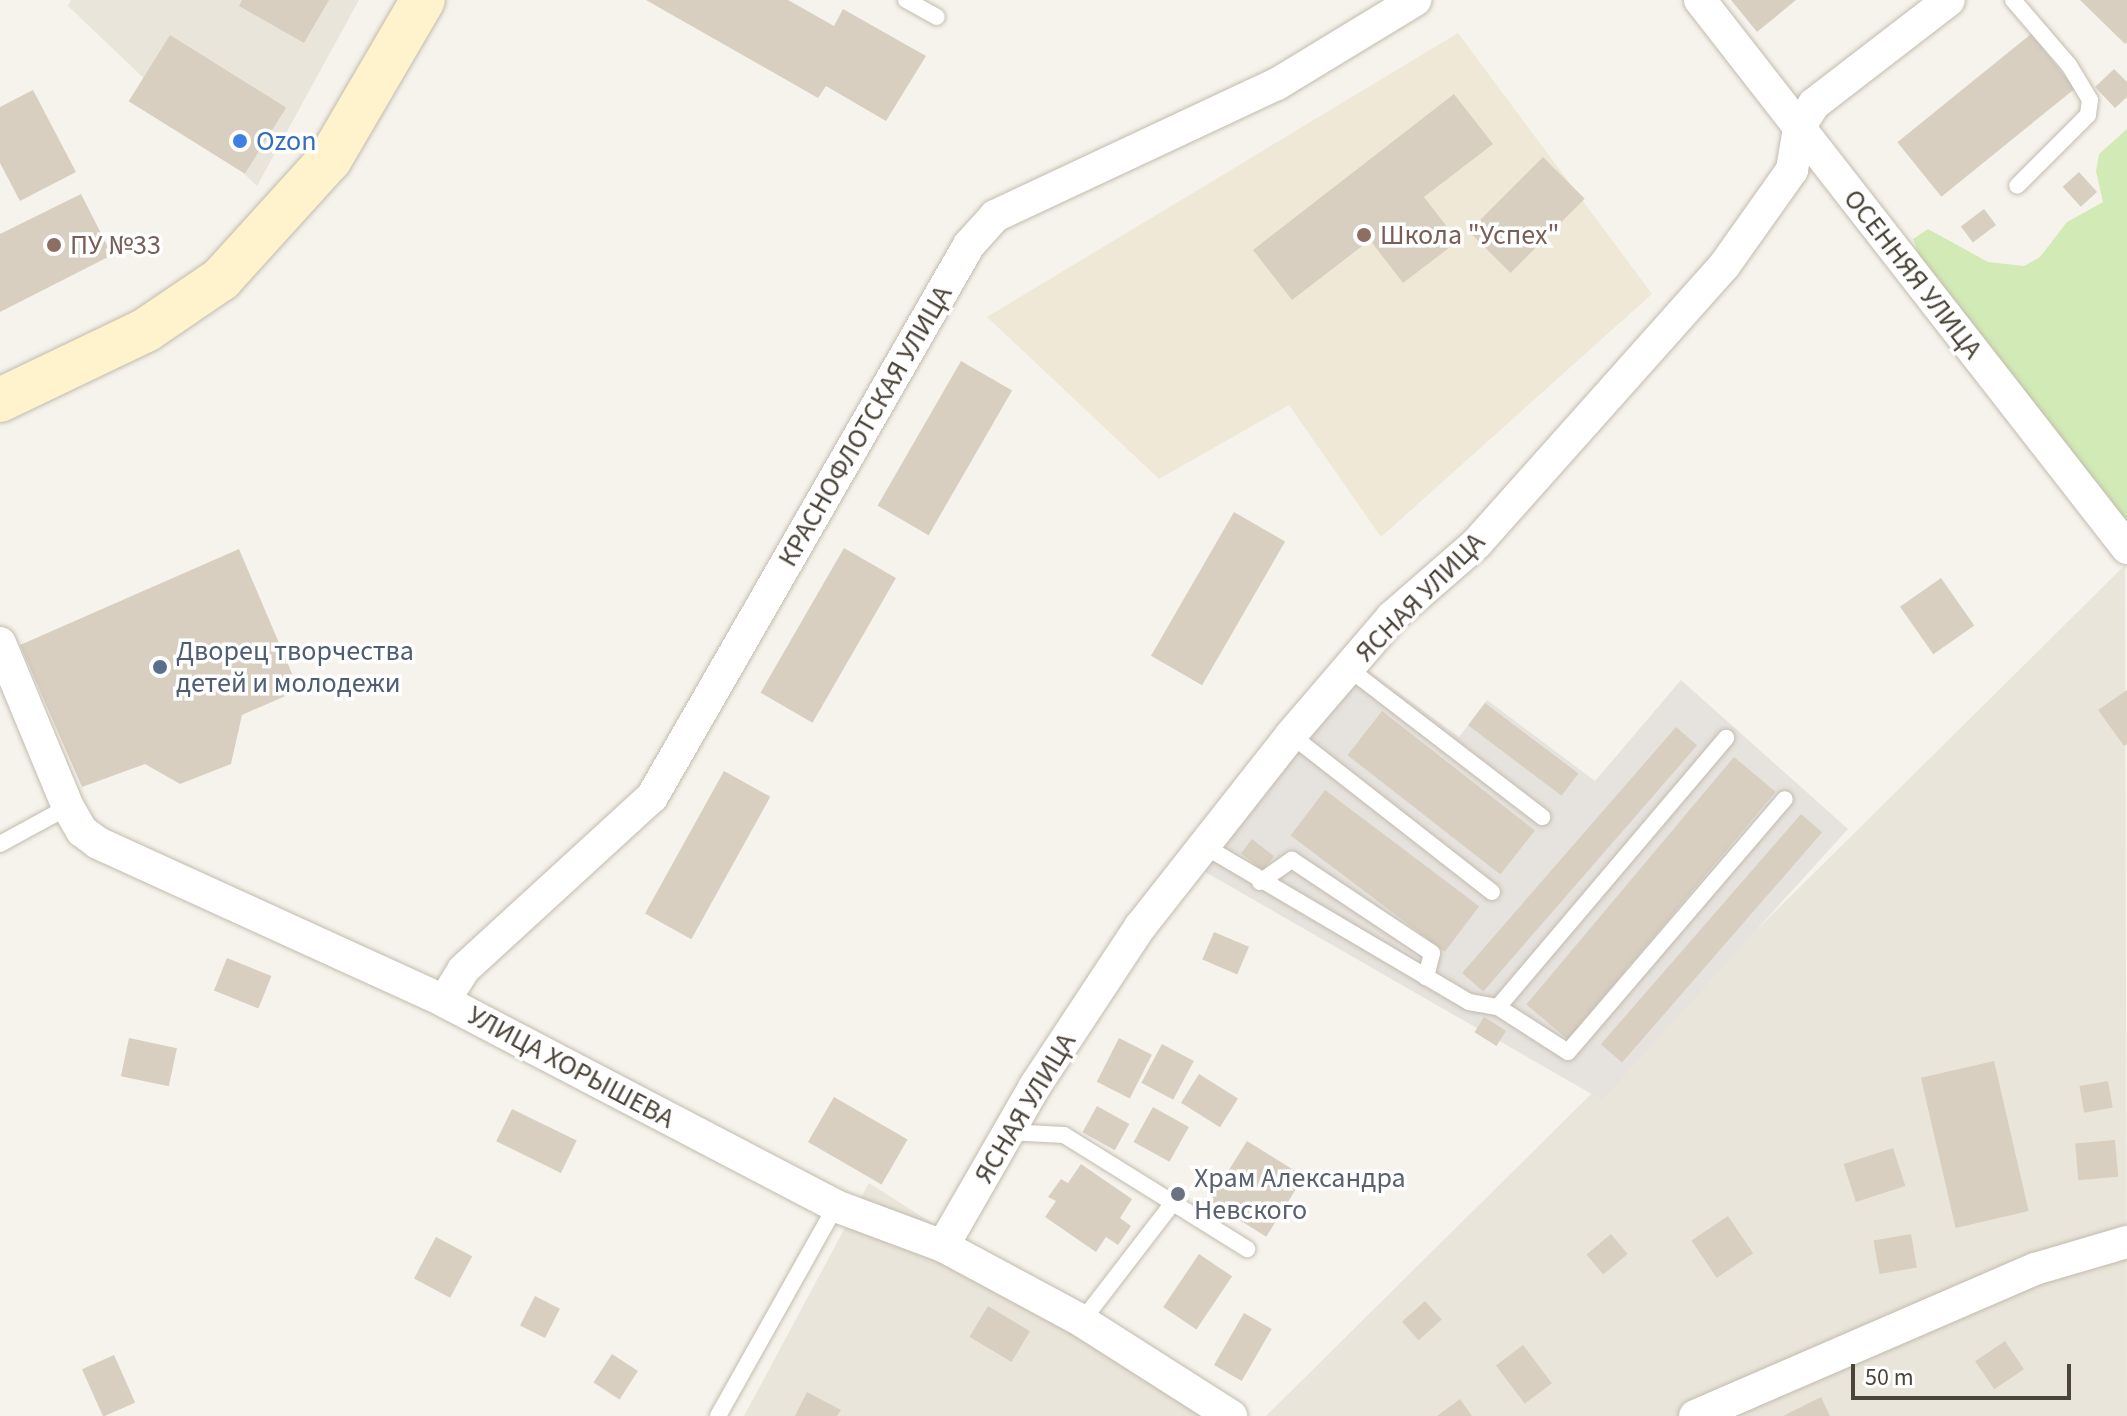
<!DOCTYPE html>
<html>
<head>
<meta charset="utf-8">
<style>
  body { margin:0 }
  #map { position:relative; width:2127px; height:1416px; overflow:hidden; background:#f6f3ec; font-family:"Source Sans 3",sans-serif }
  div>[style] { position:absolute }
  .residential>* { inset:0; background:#eae5da }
  .industrial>* { inset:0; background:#e6e2dd }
  .education>* { inset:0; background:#efe8d6 }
  .green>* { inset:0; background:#d2eab5 }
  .building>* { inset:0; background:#d8cfc1; transform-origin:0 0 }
  .roads { filter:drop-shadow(0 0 2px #c2bbae) drop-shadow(0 0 2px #c2bbae) }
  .lane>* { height:16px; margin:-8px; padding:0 8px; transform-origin:8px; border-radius:8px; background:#fff }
  .street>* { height:32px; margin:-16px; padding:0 16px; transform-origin:16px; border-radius:16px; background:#fff }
  .secondary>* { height:44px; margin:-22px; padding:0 22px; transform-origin:22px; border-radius:22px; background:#fff3cd }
  .dots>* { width:22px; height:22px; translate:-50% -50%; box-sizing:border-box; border:4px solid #fff; border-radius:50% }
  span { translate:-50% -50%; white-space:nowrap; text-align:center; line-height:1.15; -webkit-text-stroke:7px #fff; paint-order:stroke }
  .shop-label { font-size:28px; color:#366cbe }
  .left { translate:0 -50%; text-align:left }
  .education-label { font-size:28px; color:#785e54 }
  .street-label { font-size:28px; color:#4b4439 }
  .service-label { font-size:28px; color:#4e5e75 }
  .worship-label { font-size:28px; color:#5b616d }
  .scale { position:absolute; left:1851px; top:1364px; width:220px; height:36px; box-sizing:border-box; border:4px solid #4b4439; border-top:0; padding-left:10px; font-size:24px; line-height:28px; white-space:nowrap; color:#4b4439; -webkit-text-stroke:6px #fff; paint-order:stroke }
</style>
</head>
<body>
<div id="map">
  <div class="residential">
    <div style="clip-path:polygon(71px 0,359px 0,257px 186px,68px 6px)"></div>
    <div style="clip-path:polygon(2125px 565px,2127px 1416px,1266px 1416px)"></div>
    <div style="clip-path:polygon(869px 1183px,1235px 1416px,744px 1416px)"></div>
  </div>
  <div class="industrial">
    <div style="clip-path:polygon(1360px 664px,1459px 737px,1487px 700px,1595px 781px,1681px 680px,1848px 829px,1602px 1100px,1200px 869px)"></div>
  </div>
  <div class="education">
    <div style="clip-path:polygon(1458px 33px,1652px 294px,1381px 537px,1289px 405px,1159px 479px,987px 317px)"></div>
  </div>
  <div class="green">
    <div style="clip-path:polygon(2127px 129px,2127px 523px,1923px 265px,1913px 239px,1928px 229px,1988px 262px,2024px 266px,2040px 257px,2067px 222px,2103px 202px,2096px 171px,2099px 154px)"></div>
  </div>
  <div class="building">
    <div style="clip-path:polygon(242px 0,329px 0,304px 43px,239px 6px)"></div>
    <div style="clip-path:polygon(646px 0,788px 0,834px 26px,843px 9px,926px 56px,886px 121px,826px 86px,818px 98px)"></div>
    <div style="clip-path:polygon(1731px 0,1796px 0,1757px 32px)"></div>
    <div style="clip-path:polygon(2080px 0,2127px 0,2127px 42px,2125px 44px)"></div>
    <div style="left:2031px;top:34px;width:70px;height:172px;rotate:51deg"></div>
    <div style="left:170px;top:35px;width:137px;height:78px;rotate:32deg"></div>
    <div style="clip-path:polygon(2114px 69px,2127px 82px,2127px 97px,2115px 108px,2095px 87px)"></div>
    <div style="clip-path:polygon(33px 90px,76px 172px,20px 201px,0 163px,0 107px)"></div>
    <div style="clip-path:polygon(1454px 94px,1493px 144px,1424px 197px,1458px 241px,1403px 283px,1370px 240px,1292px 300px,1253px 250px)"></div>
    <div style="left:1543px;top:157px;width:59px;height:105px;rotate:45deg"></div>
    <div style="left:2079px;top:172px;width:27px;height:22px;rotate:48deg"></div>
    <div style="clip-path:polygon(81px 194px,112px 255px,0 312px,0 234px)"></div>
    <div style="left:1984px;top:209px;width:20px;height:29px;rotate:53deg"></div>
    <div style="left:961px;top:361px;width:59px;height:167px;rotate:30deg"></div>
    <div style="left:1234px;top:512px;width:59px;height:166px;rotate:30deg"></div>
    <div style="left:844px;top:548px;width:60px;height:167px;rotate:30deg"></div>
    <div style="clip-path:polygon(239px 549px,299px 690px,242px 715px,231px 764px,180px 784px,145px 764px,82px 787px,20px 645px)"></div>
    <div style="left:1941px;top:578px;width:58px;height:50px;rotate:55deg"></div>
    <div style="clip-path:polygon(2127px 690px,2127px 744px,2124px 746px,2098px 710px)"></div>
    <div style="left:1485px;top:703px;width:117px;height:28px;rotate:37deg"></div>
    <div style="left:1382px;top:711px;width:194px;height:56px;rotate:38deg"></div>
    <div style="left:1676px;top:727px;width:28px;height:326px;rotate:41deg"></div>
    <div style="left:1734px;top:757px;width:54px;height:323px;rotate:40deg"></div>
    <div style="left:724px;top:771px;width:53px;height:163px;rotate:29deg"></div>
    <div style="left:1325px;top:790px;width:193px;height:57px;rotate:37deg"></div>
    <div style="left:1801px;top:814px;width:28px;height:305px;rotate:41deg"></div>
    <div style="left:1252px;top:839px;width:28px;height:18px;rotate:38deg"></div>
    <div style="left:1214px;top:932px;width:38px;height:30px;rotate:23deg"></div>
    <div style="left:227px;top:958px;width:48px;height:35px;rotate:22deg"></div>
    <div style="left:1484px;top:1017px;width:26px;height:18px;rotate:32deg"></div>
    <div style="left:129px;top:1038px;width:49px;height:39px;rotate:12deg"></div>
    <div style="left:1119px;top:1038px;width:37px;height:49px;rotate:27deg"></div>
    <div style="left:1162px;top:1044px;width:36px;height:44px;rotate:28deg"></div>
    <div style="left:1994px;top:1061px;width:154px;height:75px;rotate:77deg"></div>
    <div style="left:1199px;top:1074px;width:46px;height:34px;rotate:32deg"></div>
    <div style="left:2108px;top:1081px;width:27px;height:29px;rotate:80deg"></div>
    <div style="left:834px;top:1097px;width:85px;height:52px;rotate:30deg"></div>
    <div style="left:1097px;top:1106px;width:37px;height:30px;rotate:29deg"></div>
    <div style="left:1153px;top:1107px;width:41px;height:40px;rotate:29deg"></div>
    <div style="left:512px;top:1109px;width:72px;height:36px;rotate:26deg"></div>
    <div style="left:2115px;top:1140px;width:37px;height:40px;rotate:85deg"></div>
    <div style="left:1247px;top:1141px;width:67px;height:71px;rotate:32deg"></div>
    <div style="left:1893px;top:1148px;width:40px;height:52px;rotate:72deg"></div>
    <div style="clip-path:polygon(1081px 1164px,1132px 1199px,1120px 1218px,1131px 1226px,1118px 1245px,1106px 1237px,1096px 1252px,1045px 1217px,1056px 1201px,1048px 1197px,1061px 1179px,1068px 1183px)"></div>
    <div style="left:1728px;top:1216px;width:45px;height:44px;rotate:56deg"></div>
    <div style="left:1611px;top:1234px;width:26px;height:32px;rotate:50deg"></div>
    <div style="left:1911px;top:1234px;width:34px;height:38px;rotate:80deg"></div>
    <div style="left:436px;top:1237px;width:41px;height:47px;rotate:28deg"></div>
    <div style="left:1199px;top:1254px;width:40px;height:64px;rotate:34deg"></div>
    <div style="left:535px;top:1296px;width:28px;height:33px;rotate:27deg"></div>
    <div style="left:1425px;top:1301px;width:25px;height:31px;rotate:48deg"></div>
    <div style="left:988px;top:1306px;width:49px;height:36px;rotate:31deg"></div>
    <div style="left:1244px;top:1313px;width:32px;height:60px;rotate:30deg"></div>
    <div style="left:2005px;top:1341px;width:34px;height:36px;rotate:56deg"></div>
    <div style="left:1523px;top:1345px;width:48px;height:34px;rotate:53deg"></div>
    <div style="left:612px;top:1354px;width:31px;height:34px;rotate:33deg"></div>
    <div style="left:114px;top:1355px;width:52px;height:35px;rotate:66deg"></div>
    <div style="clip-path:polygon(807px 1392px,841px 1410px,837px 1416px,795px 1416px)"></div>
    <div style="clip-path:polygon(1821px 1397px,1830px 1416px,1783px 1416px)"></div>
    <div style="clip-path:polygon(1460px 1399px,1472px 1416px,1437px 1416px)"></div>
  </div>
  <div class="roads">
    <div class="lane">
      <div style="left:906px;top:0;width:35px;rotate:29deg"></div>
      <div style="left:2013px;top:0;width:86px;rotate:49.3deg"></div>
      <div style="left:2069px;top:65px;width:41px;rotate:59deg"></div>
      <div style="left:2090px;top:100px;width:15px;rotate:98deg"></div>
      <div style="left:2088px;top:115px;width:100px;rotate:135deg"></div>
      <div style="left:1348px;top:668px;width:245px;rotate:37.5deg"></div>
      <div style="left:1291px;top:735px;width:255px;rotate:38deg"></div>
      <div style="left:0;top:844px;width:77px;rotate:-28.6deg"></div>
      <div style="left:1206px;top:847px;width:305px;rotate:30.5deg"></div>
      <div style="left:1469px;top:1002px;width:29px;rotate:10deg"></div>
      <div style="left:1498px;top:1007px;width:83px;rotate:32.7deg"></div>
      <div style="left:1568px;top:1052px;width:333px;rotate:-49.4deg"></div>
      <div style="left:1260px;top:882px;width:39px;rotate:-35deg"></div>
      <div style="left:1292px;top:860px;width:168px;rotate:33.6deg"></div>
      <div style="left:1432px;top:953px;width:25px;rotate:104deg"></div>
      <div style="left:1498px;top:1007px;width:353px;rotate:-49.7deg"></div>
      <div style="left:1007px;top:1132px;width:57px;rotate:3deg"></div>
      <div style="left:1064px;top:1135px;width:216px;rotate:31.9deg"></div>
      <div style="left:1082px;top:1321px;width:149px;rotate:-52.4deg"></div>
      <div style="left:718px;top:1416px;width:241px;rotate:-60.7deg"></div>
    </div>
    <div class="street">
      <div style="left:1700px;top:0;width:695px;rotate:52.07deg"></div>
      <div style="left:0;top:643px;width:178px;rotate:67.5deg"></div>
      <div style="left:68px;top:807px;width:28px;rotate:60deg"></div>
      <div style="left:82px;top:831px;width:20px;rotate:37deg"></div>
      <div style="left:98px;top:843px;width:380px;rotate:24.5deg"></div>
      <div style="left:444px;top:1001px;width:442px;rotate:27.6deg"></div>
      <div style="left:836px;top:1206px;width:114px;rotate:20.5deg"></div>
      <div style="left:943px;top:1246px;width:158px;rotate:28.3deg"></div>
      <div style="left:1082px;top:1321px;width:177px;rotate:32.5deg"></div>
      <div style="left:444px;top:1001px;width:36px;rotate:-58deg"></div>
      <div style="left:463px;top:970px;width:256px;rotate:-42.5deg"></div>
      <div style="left:652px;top:797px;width:637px;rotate:-60.13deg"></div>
      <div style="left:969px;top:245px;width:39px;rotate:-48deg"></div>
      <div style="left:995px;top:216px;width:311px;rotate:-25.1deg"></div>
      <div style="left:1277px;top:84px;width:162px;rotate:-31.3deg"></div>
      <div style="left:943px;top:1246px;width:185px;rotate:-60.1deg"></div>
      <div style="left:1035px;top:1086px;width:191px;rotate:-56.6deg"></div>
      <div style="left:1140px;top:927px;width:244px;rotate:-51.8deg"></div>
      <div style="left:1291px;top:735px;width:155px;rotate:-49.4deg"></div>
      <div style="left:1392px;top:617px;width:113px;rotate:-41deg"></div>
      <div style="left:1477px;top:543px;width:371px;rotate:-48.3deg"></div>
      <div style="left:1724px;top:266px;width:118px;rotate:-54.7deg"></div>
      <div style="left:1792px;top:170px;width:43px;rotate:-80.5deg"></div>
      <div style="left:1799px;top:128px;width:28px;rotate:-58deg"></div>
      <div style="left:1814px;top:104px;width:170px;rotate:-37.6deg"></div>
      <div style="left:1695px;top:1416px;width:370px;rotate:-23.4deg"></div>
      <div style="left:2035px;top:1269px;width:96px;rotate:-16.4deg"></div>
    </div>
    <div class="secondary">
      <div style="left:0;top:400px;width:162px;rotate:-25.6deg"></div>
      <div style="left:146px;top:330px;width:91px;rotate:-34.2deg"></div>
      <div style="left:221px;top:279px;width:162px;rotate:-47.8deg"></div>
      <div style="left:330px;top:159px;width:184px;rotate:-59.7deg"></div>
    </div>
  </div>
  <div class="dots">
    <div style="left:240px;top:141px;background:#3f7fe0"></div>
    <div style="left:1364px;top:235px;background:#8d6e63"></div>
    <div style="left:54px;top:245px;background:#8d6e63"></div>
    <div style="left:160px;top:667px;background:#5c6f8a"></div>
    <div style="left:1178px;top:1194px;background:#6b7280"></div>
  </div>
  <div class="shop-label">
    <span class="left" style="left:256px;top:141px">Ozon</span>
  </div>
  <div class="education-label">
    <span class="left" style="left:1380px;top:235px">Школа "Успех"</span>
    <span class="left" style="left:70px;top:245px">ПУ №33</span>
  </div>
  <div class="street-label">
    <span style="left:1913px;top:274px;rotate:52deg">ОСЕННЯЯ УЛИЦА</span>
    <span style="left:865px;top:426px;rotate:-60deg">КРАСНОФЛОТСКАЯ УЛИЦА</span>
    <span style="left:1420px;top:597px;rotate:-45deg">ЯСНАЯ УЛИЦА</span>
    <span style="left:571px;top:1067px;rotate:28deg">УЛИЦА ХОРЫШЕВА</span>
    <span style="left:1025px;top:1108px;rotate:-59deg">ЯСНАЯ УЛИЦА</span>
  </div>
  <div class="service-label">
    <span class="left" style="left:176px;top:667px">Дворец творчества<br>детей и молодежи</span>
  </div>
  <div class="worship-label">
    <span class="left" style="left:1194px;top:1194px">Храм Александра<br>Невского</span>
  </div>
  <div class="scale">50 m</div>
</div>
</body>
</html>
